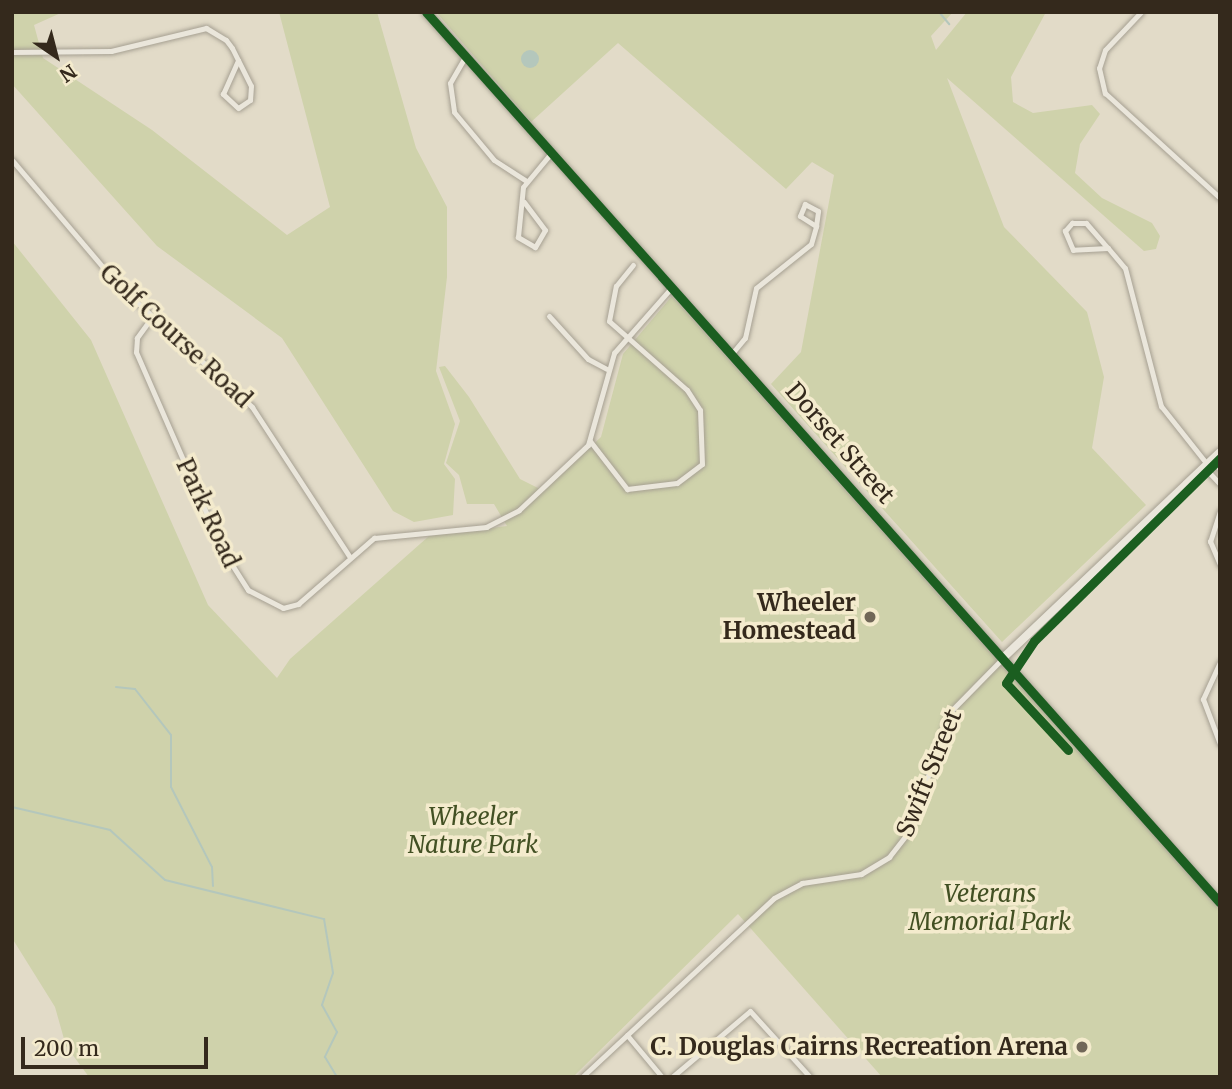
<!DOCTYPE html>
<html>
<head>
<meta charset="utf-8">
<style>
  body { margin:0 }
  #map { position:relative; width:1232px; height:1089px; overflow:hidden; background:#e2dbc8; font-family:Merriweather,serif }
  div>[style] { position:absolute }
  .green>* { inset:0; background:#cfd2ab }
  .water>* { inset:0; background:#b4c7bc }
  .round { border-radius:50% }
  .stream>* { height:2px; margin:-1px; padding:0 1px; transform-origin:1px; border-radius:1px; background:#b4c7bc }
  .roads { filter:drop-shadow(0 0 2px #a6a092) drop-shadow(0 0 2px #a6a092) }
  .street>* { height:5px; margin:-2.5px; padding:0 2.5px; transform-origin:2.5px; border-radius:2.5px; background:#eae6db }
  .secondary>* { height:8px; margin:-4px; padding:0 4px; transform-origin:4px; border-radius:4px; background:#eae6db }
  .cycleway>* { height:9px; margin:-4.5px; padding:0 4.5px; transform-origin:4.5px; border-radius:4.5px; background:#1b5e20 }
  .dots>* { width:19px; height:19px; translate:-50% -50%; box-sizing:border-box; border:4px solid #f4ebcd; border-radius:50% }
  span { translate:-50% -50%; white-space:nowrap; text-align:center; line-height:1.15; -webkit-text-stroke:7px #f4ebcd; paint-order:stroke }
  .street-label { font-size:24px; color:#34291c }
  .poi-label { font-size:24px; color:#34291c; font-weight:700 }
  .right { translate:-100% -50%; text-align:right }
  .park-label { font-size:24px; color:#425023; font-style:italic }
  .frame { position:absolute; inset:0; border:14px solid #34291c; pointer-events:none }
  .north { position:absolute; left:21px; top:21px; width:70px; height:70px; -webkit-text-stroke:5px #f4ebcd; paint-order:stroke; rotate:145deg; font-size:19px; font-weight:700; line-height:28px; text-align:center; color:#34291c }
  .north::after { content:''; display:block; margin:auto; width:24px; height:32px; background:#34291c; clip-path:polygon(50% 0,100% 100%,50% 72%,0 100%) }
  .scale { position:absolute; left:21px; top:1037px; width:187px; height:32px; box-sizing:border-box; border:4px solid #34291c; border-top:0; padding-left:9px; font-size:21px; line-height:24px; white-space:nowrap; color:#34291c; -webkit-text-stroke:5px #f4ebcd; paint-order:stroke }
</style>
</head>
<body>
<div id="map">
  <div class="green">
    <div style="clip-path:polygon(12px 12px,63px 12px,34px 25px,43px 58px,152px 130px,287px 235px,330px 207px,279px 12px,377px 12px,416px 148px,447px 207px,447px 277px,436px 371px,455px 424px,444px 464px,455px 479px,453px 515px,414px 522px,393px 511px,282px 338px,157px 246px,12px 84px)"></div>
    <div style="clip-path:polygon(436px 12px,953px 12px,931px 36px,936px 50px,967px 12px,1046px 12px,1011px 77px,1013px 102px,1033px 113px,1092px 105px,1100px 114px,1080px 144px,1075px 173px,1102px 198px,1152px 223px,1160px 236px,1156px 249px,1144px 251px,947px 78px,1004px 227px,1087px 312px,1104px 377px,1092px 448px,1146px 505px,1002px 642px,771px 384px,801px 352px,834px 175px,812px 162px,786px 189px,618px 43px,531px 122px)"></div>
    <div style="clip-path:polygon(12px 241px,91px 340px,208px 605px,277px 678px,290px 659px,429px 536px,507px 526px,494px 504px,467px 504px,459px 475px,446px 463px,460px 421px,439px 367px,445px 366px,469px 397px,520px 479px,544px 491px,601px 437px,623px 354px,672px 296px,1220px 910px,1220px 1077px,882px 1077px,738px 914px,573px 1077px,89px 1077px,66px 1046px,55px 1007px,12px 938px)"></div>
  </div>
  <div class="water">
    <div class="round" style="left:521px;top:50px;width:18px;height:18px"></div>
  </div>
  <div class="stream">
    <div style="left:939px;top:12px;width:16px;rotate:50deg"></div>
    <div style="left:116px;top:687px;width:19px;rotate:6deg"></div>
    <div style="left:135px;top:689px;width:58px;rotate:52deg"></div>
    <div style="left:171px;top:735px;width:52px;rotate:90deg"></div>
    <div style="left:171px;top:787px;width:90px;rotate:62.9deg"></div>
    <div style="left:212px;top:867px;width:19px;rotate:87deg"></div>
    <div style="left:12px;top:807px;width:101px;rotate:13.2deg"></div>
    <div style="left:110px;top:830px;width:74px;rotate:42.3deg"></div>
    <div style="left:165px;top:880px;width:164px;rotate:13.8deg"></div>
    <div style="left:324px;top:919px;width:55px;rotate:80.5deg"></div>
    <div style="left:333px;top:973px;width:34px;rotate:109deg"></div>
    <div style="left:322px;top:1005px;width:31px;rotate:61deg"></div>
    <div style="left:337px;top:1032px;width:28px;rotate:116deg"></div>
    <div style="left:325px;top:1057px;width:23px;rotate:59deg"></div>
  </div>
  <div class="roads">
    <div class="street">
      <div style="left:1141px;top:12px;width:52px;rotate:133.5deg"></div>
      <div style="left:1105px;top:50px;width:19px;rotate:108deg"></div>
      <div style="left:1099px;top:68px;width:26px;rotate:77deg"></div>
      <div style="left:1105px;top:93px;width:156px;rotate:42.4deg"></div>
      <div style="left:12px;top:52px;width:99px;rotate:-0.6deg"></div>
      <div style="left:111px;top:51px;width:98px;rotate:-13.6deg"></div>
      <div style="left:206px;top:28px;width:23px;rotate:31deg"></div>
      <div style="left:226px;top:40px;width:10px;rotate:53deg"></div>
      <div style="left:232px;top:48px;width:42px;rotate:63.4deg"></div>
      <div style="left:251px;top:86px;width:14px;rotate:94deg"></div>
      <div style="left:250px;top:100px;width:14px;rotate:146deg"></div>
      <div style="left:238px;top:108px;width:21px;rotate:-137deg"></div>
      <div style="left:223px;top:94px;width:37px;rotate:-66deg"></div>
      <div style="left:465px;top:57px;width:30px;rotate:120deg"></div>
      <div style="left:450px;top:83px;width:29px;rotate:82deg"></div>
      <div style="left:454px;top:112px;width:62px;rotate:50.2deg"></div>
      <div style="left:494px;top:160px;width:37px;rotate:33deg"></div>
      <div style="left:12px;top:160px;width:162px;rotate:49.7deg"></div>
      <div style="left:117px;top:284px;width:183px;rotate:42.3deg"></div>
      <div style="left:252px;top:407px;width:178px;rotate:56.9deg"></div>
      <div style="left:524px;top:202px;width:35px;rotate:53deg"></div>
      <div style="left:545px;top:230px;width:20px;rotate:120deg"></div>
      <div style="left:535px;top:247px;width:20px;rotate:-150deg"></div>
      <div style="left:518px;top:237px;width:50px;rotate:-84.3deg"></div>
      <div style="left:523px;top:187px;width:45px;rotate:-50.4deg"></div>
      <div style="left:1108px;top:248px;width:35px;rotate:177deg"></div>
      <div style="left:1073px;top:250px;width:21px;rotate:-113deg"></div>
      <div style="left:1065px;top:231px;width:11px;rotate:-49deg"></div>
      <div style="left:1072px;top:223px;width:14px"></div>
      <div style="left:1086px;top:223px;width:33px;rotate:49deg"></div>
      <div style="left:1108px;top:248px;width:26px;rotate:50deg"></div>
      <div style="left:1125px;top:268px;width:143px;rotate:75.4deg"></div>
      <div style="left:1161px;top:406px;width:74px;rotate:51.6deg"></div>
      <div style="left:549px;top:316px;width:58px;rotate:47.8deg"></div>
      <div style="left:588px;top:359px;width:21px;rotate:28deg"></div>
      <div style="left:152px;top:317px;width:26px;rotate:126deg"></div>
      <div style="left:137px;top:338px;width:14px;rotate:94deg"></div>
      <div style="left:136px;top:352px;width:215px;rotate:66.4deg"></div>
      <div style="left:222px;top:549px;width:49px;rotate:57.6deg"></div>
      <div style="left:248px;top:590px;width:39px;rotate:27deg"></div>
      <div style="left:283px;top:608px;width:16px;rotate:-15deg"></div>
      <div style="left:298px;top:604px;width:101px;rotate:-41deg"></div>
      <div style="left:374px;top:538px;width:113px;rotate:-5.6deg"></div>
      <div style="left:486px;top:527px;width:37px;rotate:-27deg"></div>
      <div style="left:519px;top:510px;width:95px;rotate:-43.3deg"></div>
      <div style="left:588px;top:445px;width:96px;rotate:-74.2deg"></div>
      <div style="left:614px;top:353px;width:88px;rotate:-48.7deg"></div>
      <div style="left:734px;top:351px;width:17px;rotate:-50deg"></div>
      <div style="left:745px;top:338px;width:51px;rotate:-77.6deg"></div>
      <div style="left:756px;top:288px;width:70px;rotate:-38.7deg"></div>
      <div style="left:811px;top:244px;width:19px;rotate:-74deg"></div>
      <div style="left:816px;top:226px;width:15px;rotate:-82deg"></div>
      <div style="left:818px;top:211px;width:15px;rotate:-152deg"></div>
      <div style="left:805px;top:204px;width:13px;rotate:113deg"></div>
      <div style="left:800px;top:216px;width:19px;rotate:32deg"></div>
      <div style="left:590px;top:441px;width:61px;rotate:52.4deg"></div>
      <div style="left:627px;top:489px;width:50px;rotate:-6.8deg"></div>
      <div style="left:677px;top:483px;width:31px;rotate:-37deg"></div>
      <div style="left:702px;top:464px;width:54px;rotate:-92.1deg"></div>
      <div style="left:700px;top:410px;width:24px;rotate:-123deg"></div>
      <div style="left:687px;top:390px;width:104px;rotate:-138.5deg"></div>
      <div style="left:609px;top:321px;width:36px;rotate:-79deg"></div>
      <div style="left:616px;top:286px;width:27px;rotate:-51deg"></div>
      <div style="left:1211px;top:460px;width:13px;rotate:45deg"></div>
      <div style="left:1204px;top:467px;width:23px;rotate:47deg"></div>
      <div style="left:1220px;top:511px;width:32px;rotate:108deg"></div>
      <div style="left:1210px;top:541px;width:26px;rotate:67deg"></div>
      <div style="left:1220px;top:662px;width:41px;rotate:114.7deg"></div>
      <div style="left:1203px;top:699px;width:48px;rotate:69.3deg"></div>
      <div style="left:627px;top:1035px;width:55px;rotate:50.2deg"></div>
      <div style="left:582px;top:1077px;width:262px;rotate:-43deg"></div>
      <div style="left:774px;top:898px;width:32px;rotate:-28deg"></div>
      <div style="left:802px;top:883px;width:60px;rotate:-8.7deg"></div>
      <div style="left:861px;top:874px;width:33px;rotate:-31deg"></div>
      <div style="left:889px;top:857px;width:34px;rotate:-52deg"></div>
      <div style="left:910px;top:830px;width:123px;rotate:-71.6deg"></div>
      <div style="left:949px;top:713px;width:77px;rotate:-45.5deg"></div>
      <div style="left:672px;top:1077px;width:102px;rotate:-40.2deg"></div>
      <div style="left:750px;top:1011px;width:89px;rotate:47.7deg"></div>
    </div>
    <div class="secondary">
      <div style="left:426px;top:12px;width:1193px;rotate:48.29deg"></div>
      <div style="left:1003px;top:658px;width:299px;rotate:-43.5deg"></div>
    </div>
  </div>
  <div class="cycleway">
    <div style="left:426px;top:12px;width:1193px;rotate:48.29deg"></div>
    <div style="left:1068px;top:750px;width:91px;rotate:-132.8deg"></div>
    <div style="left:1006px;top:683px;width:50px;rotate:-56.3deg"></div>
    <div style="left:1034px;top:641px;width:261px;rotate:-44.5deg"></div>
  </div>
  <div class="dots">
    <div style="left:870px;top:617px;background:#716758"></div>
    <div style="left:1082px;top:1047px;background:#716758"></div>
  </div>
  <div class="street-label">
    <span style="left:176px;top:336px;rotate:43deg">Golf Course Road</span>
    <span style="left:840px;top:443px;rotate:49deg">Dorset Street</span>
    <span style="left:208px;top:513px;rotate:65deg">Park Road</span>
    <span style="left:929px;top:773px;rotate:-68deg">Swift Street</span>
  </div>
  <div class="poi-label">
    <span class="right" style="left:856px;top:617px">Wheeler<br>Homestead</span>
    <span class="right" style="left:1068px;top:1047px">C. Douglas Cairns Recreation Arena</span>
  </div>
  <div class="park-label">
    <span style="left:473px;top:831px">Wheeler<br>Nature Park</span>
    <span style="left:990px;top:908px">Veterans<br>Memorial Park</span>
  </div>
  <div class="frame"></div>
  <div class="north">N</div>
  <div class="scale">200 m</div>
</div>
</body>
</html>
